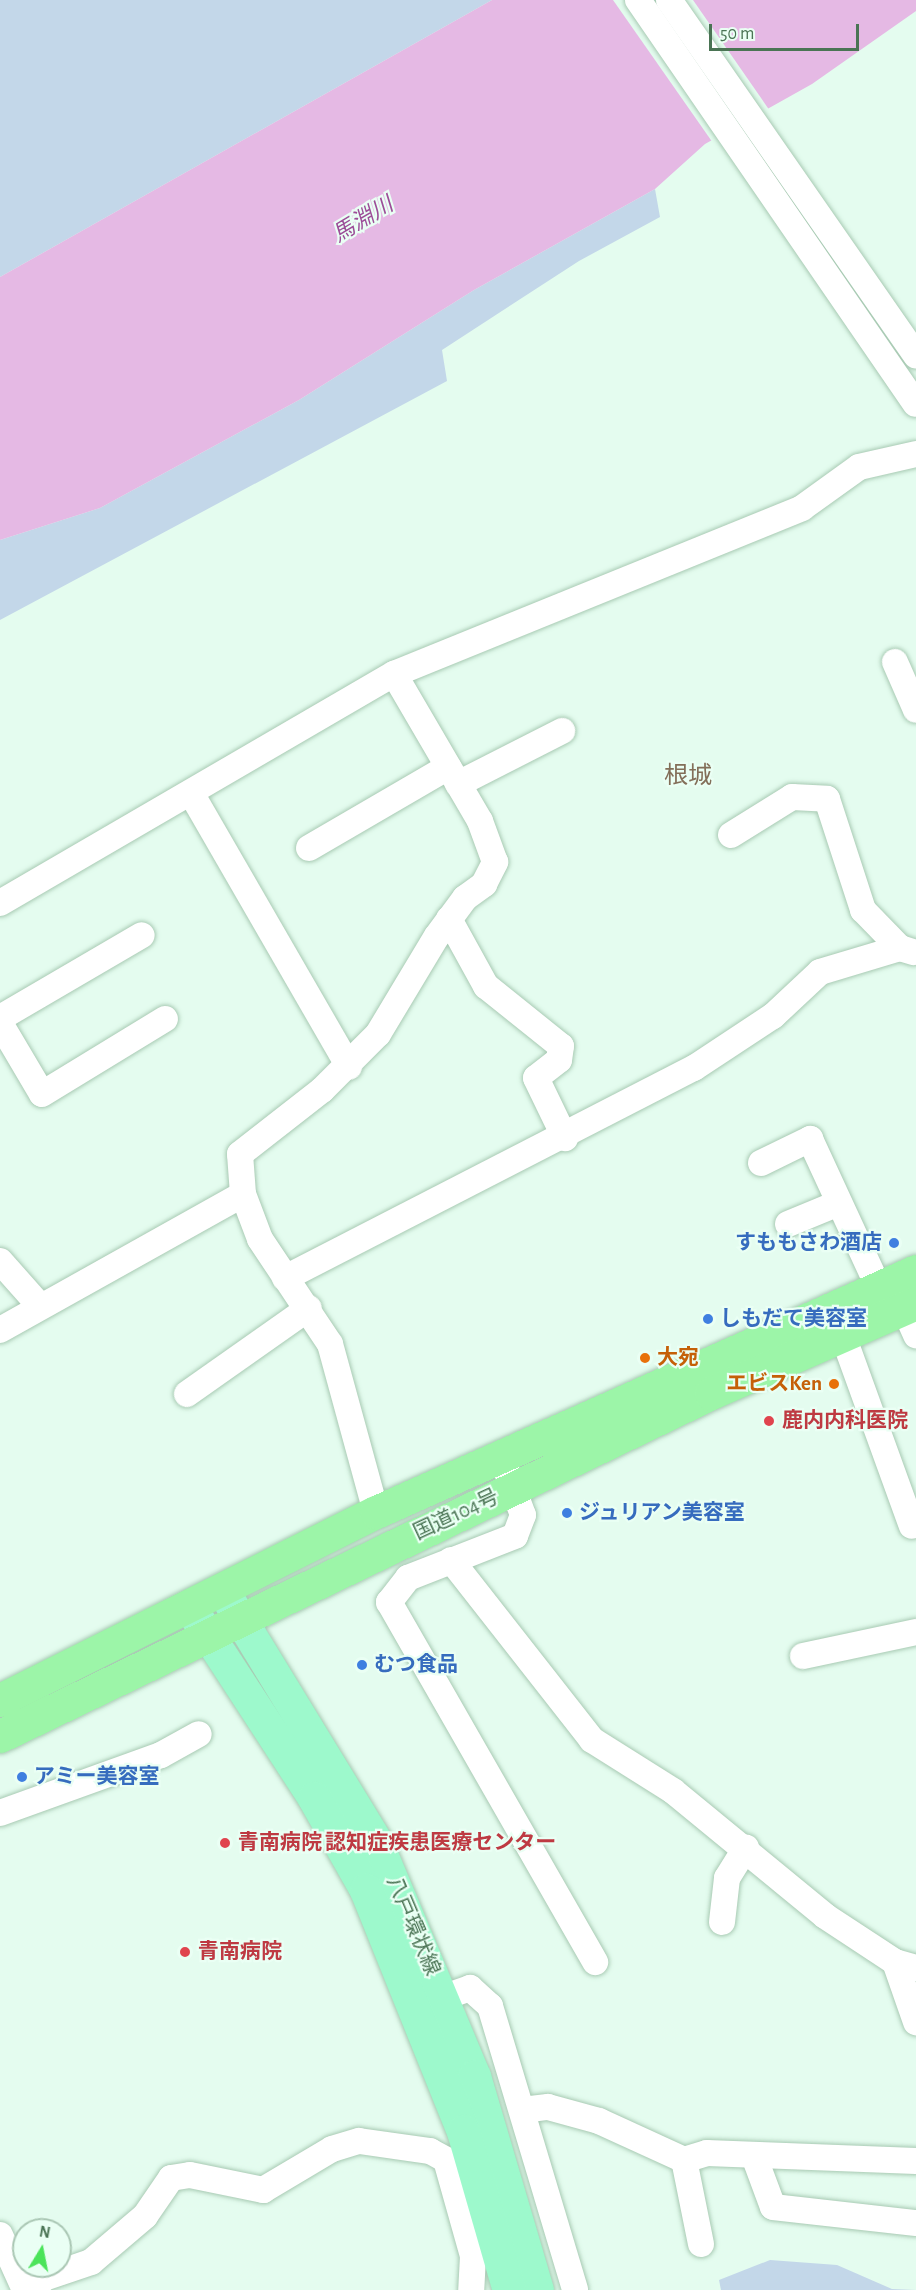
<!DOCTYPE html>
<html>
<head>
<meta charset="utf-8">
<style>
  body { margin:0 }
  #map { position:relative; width:916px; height:2290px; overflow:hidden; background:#e4fcef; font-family:"Alegreya Sans","Noto Sans JP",sans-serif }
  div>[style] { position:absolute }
  .green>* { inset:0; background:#c3d7e9 }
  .water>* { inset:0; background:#e5b9e4 }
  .pier>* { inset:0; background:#e4fcef }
  .roads { filter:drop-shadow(0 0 2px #a8cab3) drop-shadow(0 0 2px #a8cab3) }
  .minor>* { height:26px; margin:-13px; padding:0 13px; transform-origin:13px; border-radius:13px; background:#fff }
  .major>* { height:33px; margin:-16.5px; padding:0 16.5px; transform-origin:16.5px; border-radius:16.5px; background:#9df9cc }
  .highway>* { height:33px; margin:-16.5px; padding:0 16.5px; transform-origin:16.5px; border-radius:16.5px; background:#9cf5a8 }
  .dots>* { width:16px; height:16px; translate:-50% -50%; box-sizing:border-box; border:3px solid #eafff4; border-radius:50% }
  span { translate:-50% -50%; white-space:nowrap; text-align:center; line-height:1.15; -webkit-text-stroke:4.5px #eafff4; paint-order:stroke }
  .shop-label { font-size:21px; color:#366cbe; font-weight:700 }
  .right { translate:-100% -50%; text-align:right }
  .left { translate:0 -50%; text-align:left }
  .food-label { font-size:21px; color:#c56008; font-weight:700 }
  .health-label { font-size:21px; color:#be3a42; font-weight:700 }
  .street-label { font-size:21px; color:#4a7454 }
  .water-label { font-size:22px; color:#9c4d98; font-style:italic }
  .quarter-label { font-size:24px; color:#836f59 }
  .north { position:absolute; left:12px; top:2218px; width:60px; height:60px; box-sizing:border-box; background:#eafff4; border:2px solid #aac7b4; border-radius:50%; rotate:10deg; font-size:16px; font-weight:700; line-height:24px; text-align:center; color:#4a7454 }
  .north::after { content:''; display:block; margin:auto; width:21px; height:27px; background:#4be45a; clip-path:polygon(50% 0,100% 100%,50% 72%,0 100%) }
  .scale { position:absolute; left:709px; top:24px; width:150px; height:27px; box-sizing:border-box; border:3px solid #4a7454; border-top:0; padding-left:8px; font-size:18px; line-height:21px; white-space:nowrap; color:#4a7454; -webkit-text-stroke:4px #eafff4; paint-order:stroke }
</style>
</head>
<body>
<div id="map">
  <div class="green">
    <div style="clip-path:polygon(0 0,492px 0,0 277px)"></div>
    <div style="clip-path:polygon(655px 189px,660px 217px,579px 261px,442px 350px,447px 381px,0 620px,0 540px,100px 508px,299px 400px,474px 290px)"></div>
    <div style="clip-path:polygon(770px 2260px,837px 2265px,892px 2289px,916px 2290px,721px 2290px,719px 2280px)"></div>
  </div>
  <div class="water">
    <div style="clip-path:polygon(492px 0,916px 0,916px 11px,812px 84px,705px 144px,655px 189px,474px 290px,299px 400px,100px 508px,0 540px,0 277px)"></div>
  </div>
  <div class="pier">
    <div style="clip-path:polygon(613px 0,693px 0,770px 111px,713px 143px)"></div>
  </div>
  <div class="roads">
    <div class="minor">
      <div style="left:638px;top:0;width:490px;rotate:55.5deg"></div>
      <div style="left:669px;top:0;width:433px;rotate:55.2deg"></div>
      <div style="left:895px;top:662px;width:52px;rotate:66.4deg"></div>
      <div style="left:458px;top:784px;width:117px;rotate:-27deg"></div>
      <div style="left:191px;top:793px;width:316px;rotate:60deg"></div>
      <div style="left:731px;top:835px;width:72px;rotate:-31.9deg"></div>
      <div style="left:792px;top:797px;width:35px;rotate:3deg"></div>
      <div style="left:827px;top:799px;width:117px;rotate:72deg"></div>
      <div style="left:863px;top:910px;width:53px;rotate:45.8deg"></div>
      <div style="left:900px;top:948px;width:14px;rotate:17deg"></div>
      <div style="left:309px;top:848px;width:161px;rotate:-30.2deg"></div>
      <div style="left:0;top:903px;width:456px;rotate:-30.2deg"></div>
      <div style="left:394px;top:674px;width:440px;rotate:-22.1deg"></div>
      <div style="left:802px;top:508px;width:70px;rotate:-35.7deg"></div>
      <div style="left:859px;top:467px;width:58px;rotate:-12.8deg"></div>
      <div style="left:449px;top:919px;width:77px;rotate:61.1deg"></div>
      <div style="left:486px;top:986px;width:96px;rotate:38.7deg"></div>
      <div style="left:561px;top:1046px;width:14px;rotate:98deg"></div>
      <div style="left:559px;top:1060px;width:29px;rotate:142deg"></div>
      <div style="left:536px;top:1078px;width:67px;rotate:64.2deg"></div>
      <div style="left:0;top:1018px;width:164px;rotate:-30.3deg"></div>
      <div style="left:0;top:1023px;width:82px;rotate:59.4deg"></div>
      <div style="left:42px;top:1094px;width:144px;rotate:-31.4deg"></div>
      <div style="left:761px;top:1163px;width:55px;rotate:-26.1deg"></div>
      <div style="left:810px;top:1139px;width:164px;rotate:65.2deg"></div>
      <div style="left:788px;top:1224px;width:55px;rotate:-22.4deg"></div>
      <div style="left:0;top:1261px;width:59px;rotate:48.4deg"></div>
      <div style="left:285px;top:1278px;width:460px;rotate:-27.2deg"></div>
      <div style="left:694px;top:1068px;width:95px;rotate:-33.4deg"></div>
      <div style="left:773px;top:1016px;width:64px;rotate:-43.1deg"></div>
      <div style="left:820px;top:972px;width:84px;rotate:-16.7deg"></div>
      <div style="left:904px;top:1308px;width:30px;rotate:66deg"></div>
      <div style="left:0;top:1330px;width:278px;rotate:-29.2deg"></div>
      <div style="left:842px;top:1333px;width:205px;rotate:70.1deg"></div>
      <div style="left:187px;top:1394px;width:149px;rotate:-35.2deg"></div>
      <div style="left:501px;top:1456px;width:63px;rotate:69.6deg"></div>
      <div style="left:523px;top:1515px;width:22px;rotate:111deg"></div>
      <div style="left:515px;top:1536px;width:115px;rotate:158.6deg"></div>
      <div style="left:408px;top:1578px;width:31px;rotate:128deg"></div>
      <div style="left:389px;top:1602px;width:415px;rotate:60.2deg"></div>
      <div style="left:376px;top:1512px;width:174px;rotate:-105.3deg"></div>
      <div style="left:330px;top:1344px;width:126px;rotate:-123.7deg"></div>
      <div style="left:260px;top:1239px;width:48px;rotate:-110.7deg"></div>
      <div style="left:243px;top:1194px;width:40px;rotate:-94.3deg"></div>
      <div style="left:240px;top:1154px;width:104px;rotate:-38deg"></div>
      <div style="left:322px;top:1090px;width:79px;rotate:-45deg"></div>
      <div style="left:378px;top:1034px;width:114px;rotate:-59deg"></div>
      <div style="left:437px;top:936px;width:47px;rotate:-53.6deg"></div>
      <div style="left:465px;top:898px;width:24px;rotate:-36deg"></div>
      <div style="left:484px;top:884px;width:25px;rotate:-63deg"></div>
      <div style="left:495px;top:862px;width:44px;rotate:-110.1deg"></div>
      <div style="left:480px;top:821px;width:170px;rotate:-120.3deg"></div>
      <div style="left:451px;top:1560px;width:229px;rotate:51.9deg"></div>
      <div style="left:592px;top:1740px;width:96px;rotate:32.2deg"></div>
      <div style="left:673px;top:1791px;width:197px;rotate:39.4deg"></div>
      <div style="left:825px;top:1916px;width:84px;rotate:33.3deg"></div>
      <div style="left:895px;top:1962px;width:22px;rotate:16deg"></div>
      <div style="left:803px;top:1656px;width:116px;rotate:-12deg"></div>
      <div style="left:0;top:1813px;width:171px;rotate:-19.8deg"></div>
      <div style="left:161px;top:1755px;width:43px;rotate:-28.9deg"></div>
      <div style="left:722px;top:1922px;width:44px;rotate:-83.5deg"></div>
      <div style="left:727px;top:1878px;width:36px;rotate:-58deg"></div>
      <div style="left:895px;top:1962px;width:64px;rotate:70.7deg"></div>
      <div style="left:425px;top:2004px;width:48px;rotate:-19.6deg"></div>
      <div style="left:470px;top:1988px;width:27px;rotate:42deg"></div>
      <div style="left:490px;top:2006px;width:296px;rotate:73.3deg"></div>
      <div style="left:522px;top:2110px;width:26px;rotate:-7deg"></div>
      <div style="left:548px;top:2107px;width:53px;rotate:15.4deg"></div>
      <div style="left:599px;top:2121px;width:94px;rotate:24.6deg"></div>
      <div style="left:754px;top:2156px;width:54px;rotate:69.6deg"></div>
      <div style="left:773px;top:2207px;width:144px;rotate:6.4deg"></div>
      <div style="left:0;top:2235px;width:60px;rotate:65.6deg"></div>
      <div style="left:701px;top:2244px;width:86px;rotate:-101.4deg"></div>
      <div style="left:684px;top:2160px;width:24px;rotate:-17deg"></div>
      <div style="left:707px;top:2153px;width:209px;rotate:2.2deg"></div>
      <div style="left:32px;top:2290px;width:17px;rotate:-45deg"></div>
      <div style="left:44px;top:2278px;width:50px;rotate:-18.8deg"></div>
      <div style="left:91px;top:2262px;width:71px;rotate:-40.4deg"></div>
      <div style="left:145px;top:2216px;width:46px;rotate:-55.6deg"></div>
      <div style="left:171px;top:2178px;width:19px;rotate:-9deg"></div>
      <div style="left:190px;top:2175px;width:75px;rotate:11.6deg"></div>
      <div style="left:263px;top:2190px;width:80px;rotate:-30.7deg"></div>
      <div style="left:332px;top:2149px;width:28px;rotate:-17deg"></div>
      <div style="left:359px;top:2141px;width:72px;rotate:8deg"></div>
      <div style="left:430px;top:2151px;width:18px;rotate:29deg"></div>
      <div style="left:446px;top:2160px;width:100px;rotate:74.3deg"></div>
      <div style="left:473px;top:2256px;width:34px;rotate:93deg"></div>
    </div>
    <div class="major">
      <div style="left:223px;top:1591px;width:294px;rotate:58.6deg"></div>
      <div style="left:376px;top:1842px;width:254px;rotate:67.3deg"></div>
      <div style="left:474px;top:2076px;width:223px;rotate:73.6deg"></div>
      <div style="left:189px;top:1606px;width:229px;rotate:56.9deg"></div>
      <div style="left:314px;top:1798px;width:106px;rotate:60.5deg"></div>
      <div style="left:366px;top:1890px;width:260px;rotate:68.1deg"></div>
      <div style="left:463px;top:2131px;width:166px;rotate:73.9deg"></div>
    </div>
    <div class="highway">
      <div style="left:0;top:1700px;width:420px;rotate:-26.6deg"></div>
      <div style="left:376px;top:1512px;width:591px;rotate:-24.05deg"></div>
      <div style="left:0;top:1736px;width:789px;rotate:-25.75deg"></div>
      <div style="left:711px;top:1393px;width:224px;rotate:-23.7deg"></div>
    </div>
  </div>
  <div class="dots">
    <div style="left:894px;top:1243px;background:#3f7fe0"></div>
    <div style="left:708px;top:1319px;background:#3f7fe0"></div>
    <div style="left:645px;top:1358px;background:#e8710a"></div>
    <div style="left:834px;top:1384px;background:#e8710a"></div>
    <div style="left:769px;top:1421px;background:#e0444e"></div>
    <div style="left:567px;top:1513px;background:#3f7fe0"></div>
    <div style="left:362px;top:1665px;background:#3f7fe0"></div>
    <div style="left:22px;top:1777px;background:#3f7fe0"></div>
    <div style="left:225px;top:1843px;background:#e0444e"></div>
    <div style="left:185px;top:1952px;background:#e0444e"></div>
  </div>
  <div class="shop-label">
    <span class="right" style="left:882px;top:1243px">すももさわ酒店</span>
    <span class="left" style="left:720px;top:1319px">しもだて美容室</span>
    <span class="left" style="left:579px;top:1513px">ジュリアン美容室</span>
    <span class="left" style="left:374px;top:1665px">むつ食品</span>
    <span class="left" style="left:34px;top:1777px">アミー美容室</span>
  </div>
  <div class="food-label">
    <span class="left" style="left:657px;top:1358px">大宛</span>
    <span class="right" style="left:822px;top:1384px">エビスKen</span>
  </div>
  <div class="health-label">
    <span class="left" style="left:782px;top:1421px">鹿内内科医院</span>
    <span class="left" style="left:238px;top:1843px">青南病院 認知症疾患医療センター</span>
    <span class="left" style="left:198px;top:1952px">青南病院</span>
  </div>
  <div class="street-label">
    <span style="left:456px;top:1515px;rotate:-25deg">国道104号</span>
    <span style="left:413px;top:1926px;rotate:67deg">八戸環状線</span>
  </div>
  <div class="water-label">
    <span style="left:363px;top:220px;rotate:-31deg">馬淵川</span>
  </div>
  <div class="quarter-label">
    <span style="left:688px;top:777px">根城</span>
  </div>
  <div class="north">N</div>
  <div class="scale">50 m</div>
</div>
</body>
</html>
